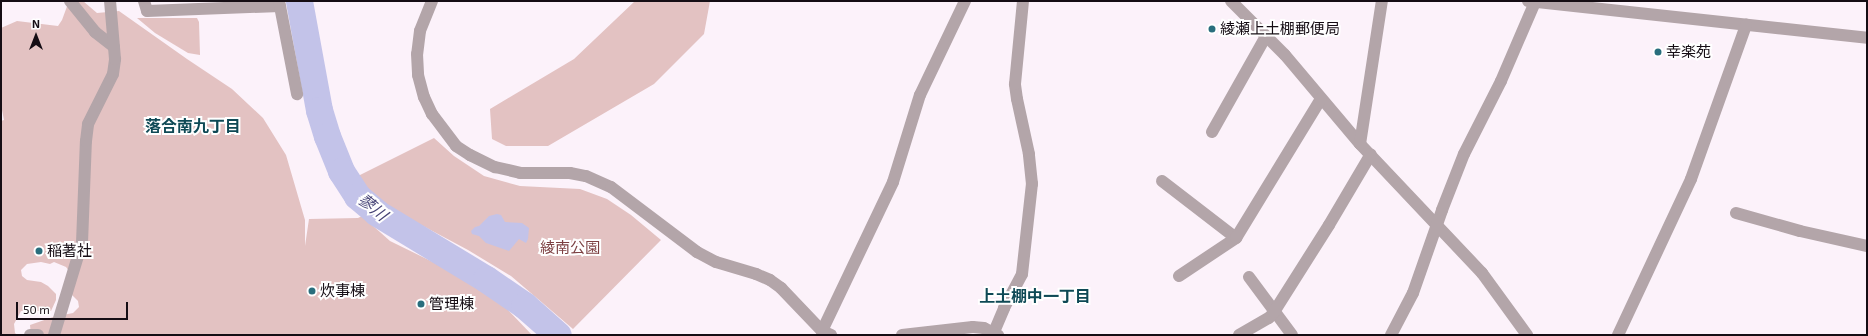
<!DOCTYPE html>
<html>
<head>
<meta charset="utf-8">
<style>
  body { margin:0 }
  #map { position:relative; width:1868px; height:336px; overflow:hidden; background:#fcf2fa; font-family:"Exo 2","Noto Sans JP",sans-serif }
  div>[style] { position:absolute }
  .green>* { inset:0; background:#e3c2c2 }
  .water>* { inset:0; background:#c3c3e9 }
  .river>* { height:27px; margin:-13.5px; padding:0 13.5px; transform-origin:13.5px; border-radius:13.5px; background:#c3c3e9 }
  .minor>* { height:12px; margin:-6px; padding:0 6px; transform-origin:6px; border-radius:6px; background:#b3a5a9 }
  .dots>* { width:11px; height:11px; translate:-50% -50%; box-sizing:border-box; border:2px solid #fff; border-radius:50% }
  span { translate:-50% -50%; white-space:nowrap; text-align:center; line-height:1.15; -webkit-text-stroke:4px #fff; paint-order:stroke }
  .poi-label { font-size:15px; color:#150d14 }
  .left { translate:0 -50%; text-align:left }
  .park-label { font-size:15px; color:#7d4143 }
  .neighbourhood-label { font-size:16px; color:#0e4955; font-weight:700 }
  .water-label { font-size:16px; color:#464376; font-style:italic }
  .frame { position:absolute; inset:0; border:2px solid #150d14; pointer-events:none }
  .north { position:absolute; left:16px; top:16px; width:40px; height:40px; -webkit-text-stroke:3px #fff; paint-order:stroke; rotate:0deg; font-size:11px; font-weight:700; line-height:16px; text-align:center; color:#150d14 }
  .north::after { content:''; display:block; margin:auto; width:14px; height:18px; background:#150d14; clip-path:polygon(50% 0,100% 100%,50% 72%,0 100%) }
  .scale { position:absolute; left:16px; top:302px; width:112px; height:18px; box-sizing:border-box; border:2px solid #150d14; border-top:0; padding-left:5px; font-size:12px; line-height:14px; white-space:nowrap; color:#150d14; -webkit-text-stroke:3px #fff; paint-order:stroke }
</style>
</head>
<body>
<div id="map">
  <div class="green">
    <div style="clip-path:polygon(69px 1px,83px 1px,97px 13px,119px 11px,187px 59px,232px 89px,263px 118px,286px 155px,305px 220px,305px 246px,309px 219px,358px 218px,362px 216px,390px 241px,441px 266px,489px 295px,505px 307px,532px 335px,31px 335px,30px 325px,53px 317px,73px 313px,79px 307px,78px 301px,70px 293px,69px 271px,66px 267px,54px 262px,50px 264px,41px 262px,27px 264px,21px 270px,22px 276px,27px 280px,41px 282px,48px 286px,56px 294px,56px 300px,51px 311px,21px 311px,14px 324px,15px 333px,17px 335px,1px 335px,1px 121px,4px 120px,1px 105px,1px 28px,17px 21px,58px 26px,62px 20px)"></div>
    <div style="clip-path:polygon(635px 1px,710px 1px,704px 34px,654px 84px,548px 146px,506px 146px,492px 139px,490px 109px,574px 59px)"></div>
    <div style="clip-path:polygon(137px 18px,197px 18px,199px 22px,200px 55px,188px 53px,155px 33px)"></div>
    <div style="clip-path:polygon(434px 138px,454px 156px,484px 176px,520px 186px,580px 189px,607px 199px,631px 215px,661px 240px,573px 329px,511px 276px,468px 250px,380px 203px,368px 191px,358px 176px)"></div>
  </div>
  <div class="water">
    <div style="clip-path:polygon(497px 214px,501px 215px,505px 222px,522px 223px,529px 228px,528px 239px,526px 243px,519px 239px,509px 251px,486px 243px,479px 236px,472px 234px,471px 231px,475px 227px,479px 226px,489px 216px)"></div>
  </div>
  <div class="river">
    <div style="left:299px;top:1px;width:111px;rotate:79.6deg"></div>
    <div style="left:319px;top:110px;width:27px;rotate:73deg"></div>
    <div style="left:327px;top:136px;width:38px;rotate:68deg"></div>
    <div style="left:341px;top:171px;width:30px;rotate:57deg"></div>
    <div style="left:357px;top:196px;width:26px;rotate:40deg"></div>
    <div style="left:377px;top:213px;width:127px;rotate:31.2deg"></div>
    <div style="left:486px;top:279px;width:46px;rotate:34.4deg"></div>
    <div style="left:524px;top:305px;width:45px;rotate:41.4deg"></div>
  </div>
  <div class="minor">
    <div style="left:70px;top:1px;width:40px;rotate:51deg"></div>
    <div style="left:95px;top:32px;width:24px;rotate:38deg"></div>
    <div style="left:144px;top:1px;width:10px;rotate:73deg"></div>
    <div style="left:147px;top:11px;width:133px;rotate:-2.2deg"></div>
    <div style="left:279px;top:1px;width:95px;rotate:79deg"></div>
    <div style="left:432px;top:1px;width:32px;rotate:112deg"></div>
    <div style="left:420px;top:31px;width:23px;rotate:97deg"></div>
    <div style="left:417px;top:54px;width:21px;rotate:87deg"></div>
    <div style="left:418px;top:75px;width:23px;rotate:75deg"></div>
    <div style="left:424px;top:97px;width:19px;rotate:65deg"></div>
    <div style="left:432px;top:114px;width:40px;rotate:53deg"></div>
    <div style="left:456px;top:146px;width:17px;rotate:33deg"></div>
    <div style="left:470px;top:155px;width:28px;rotate:26deg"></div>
    <div style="left:495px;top:167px;width:26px;rotate:13deg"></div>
    <div style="left:520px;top:173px;width:50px"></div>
    <div style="left:570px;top:173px;width:16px;rotate:11deg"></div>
    <div style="left:586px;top:176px;width:27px;rotate:24deg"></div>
    <div style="left:611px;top:187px;width:108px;rotate:37.1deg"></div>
    <div style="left:697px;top:252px;width:21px;rotate:28deg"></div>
    <div style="left:716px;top:262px;width:42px;rotate:16.7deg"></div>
    <div style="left:756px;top:274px;width:15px;rotate:23deg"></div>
    <div style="left:770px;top:280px;width:14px;rotate:36deg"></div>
    <div style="left:781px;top:288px;width:59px;rotate:46.4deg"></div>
    <div style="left:822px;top:331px;width:10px;rotate:24deg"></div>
    <div style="left:1231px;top:1px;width:76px;rotate:45deg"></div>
    <div style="left:1285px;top:55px;width:116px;rotate:49.9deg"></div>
    <div style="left:1360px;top:144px;width:178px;rotate:46.6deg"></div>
    <div style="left:1482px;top:273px;width:77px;rotate:54deg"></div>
    <div style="left:1528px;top:1px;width:341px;rotate:6.2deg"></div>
    <div style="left:1212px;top:132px;width:110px;rotate:-60.6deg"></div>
    <div style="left:1360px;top:144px;width:145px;rotate:-81.3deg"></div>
    <div style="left:1162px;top:181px;width:93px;rotate:37.6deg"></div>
    <div style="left:1736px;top:213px;width:66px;rotate:15.7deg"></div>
    <div style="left:1800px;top:231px;width:69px;rotate:12.6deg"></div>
    <div style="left:1179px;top:276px;width:69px;rotate:-33.7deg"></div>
    <div style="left:1236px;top:238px;width:163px;rotate:-58.6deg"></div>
    <div style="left:1249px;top:277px;width:72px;rotate:53.4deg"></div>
    <div style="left:822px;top:331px;width:165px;rotate:-64.5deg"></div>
    <div style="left:893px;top:182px;width:91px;rotate:-72.8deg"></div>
    <div style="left:920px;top:95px;width:104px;rotate:-64.4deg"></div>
    <div style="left:994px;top:332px;width:26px;rotate:-67deg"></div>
    <div style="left:1004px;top:308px;width:38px;rotate:-62deg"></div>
    <div style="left:1022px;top:274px;width:91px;rotate:-83.7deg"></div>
    <div style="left:1032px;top:184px;width:30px;rotate:-96deg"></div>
    <div style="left:1029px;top:154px;width:56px;rotate:-102.3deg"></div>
    <div style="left:1017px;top:99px;width:15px;rotate:-98deg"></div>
    <div style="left:1015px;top:84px;width:83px;rotate:-84.5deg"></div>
    <div style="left:30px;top:335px;width:8px"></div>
    <div style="left:54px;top:335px;width:96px;rotate:-73.1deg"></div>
    <div style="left:82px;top:243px;width:102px;rotate:-87.8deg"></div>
    <div style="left:86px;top:141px;width:17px;rotate:-83deg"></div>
    <div style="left:88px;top:124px;width:56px;rotate:-63.4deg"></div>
    <div style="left:113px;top:74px;width:15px;rotate:-82deg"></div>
    <div style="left:115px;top:59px;width:58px;rotate:-94.9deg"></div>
    <div style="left:902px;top:335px;width:71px;rotate:-6.4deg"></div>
    <div style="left:973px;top:327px;width:11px;rotate:5deg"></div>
    <div style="left:984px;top:328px;width:16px;rotate:27deg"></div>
    <div style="left:1239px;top:335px;width:34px;rotate:-30deg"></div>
    <div style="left:1269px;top:318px;width:8px;rotate:-50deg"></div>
    <div style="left:1274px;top:312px;width:103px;rotate:-57.7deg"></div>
    <div style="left:1329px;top:225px;width:82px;rotate:-59.4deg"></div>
    <div style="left:1391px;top:335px;width:47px;rotate:-62.4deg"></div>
    <div style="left:1413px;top:293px;width:88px;rotate:-70.7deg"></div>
    <div style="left:1442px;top:210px;width:60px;rotate:-68.6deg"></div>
    <div style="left:1464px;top:154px;width:82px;rotate:-63.1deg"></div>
    <div style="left:1501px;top:81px;width:86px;rotate:-66.7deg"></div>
    <div style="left:1618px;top:335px;width:172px;rotate:-64.9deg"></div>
    <div style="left:1691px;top:179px;width:164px;rotate:-70.3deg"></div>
  </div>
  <div class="dots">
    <div style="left:1212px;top:29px;background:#296e7d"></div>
    <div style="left:1658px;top:52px;background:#296e7d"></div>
    <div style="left:39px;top:251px;background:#296e7d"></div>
    <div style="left:312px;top:291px;background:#296e7d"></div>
    <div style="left:421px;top:304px;background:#296e7d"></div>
  </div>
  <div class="poi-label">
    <span class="left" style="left:1220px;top:29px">綾瀬上土棚郵便局</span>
    <span class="left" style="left:1666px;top:52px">幸楽苑</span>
    <span class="left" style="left:47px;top:251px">稲著社</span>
    <span class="left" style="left:320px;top:291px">炊事棟</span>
    <span class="left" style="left:429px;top:304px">管理棟</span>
  </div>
  <div class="park-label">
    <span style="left:570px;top:248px">綾南公園</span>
  </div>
  <div class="neighbourhood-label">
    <span style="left:193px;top:126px">落合南九丁目</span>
    <span style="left:1035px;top:296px">上土棚中一丁目</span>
  </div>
  <div class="water-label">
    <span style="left:373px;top:207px;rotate:39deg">蓼川</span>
  </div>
  <div class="frame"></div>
  <div class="north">N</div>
  <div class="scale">50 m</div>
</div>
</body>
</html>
